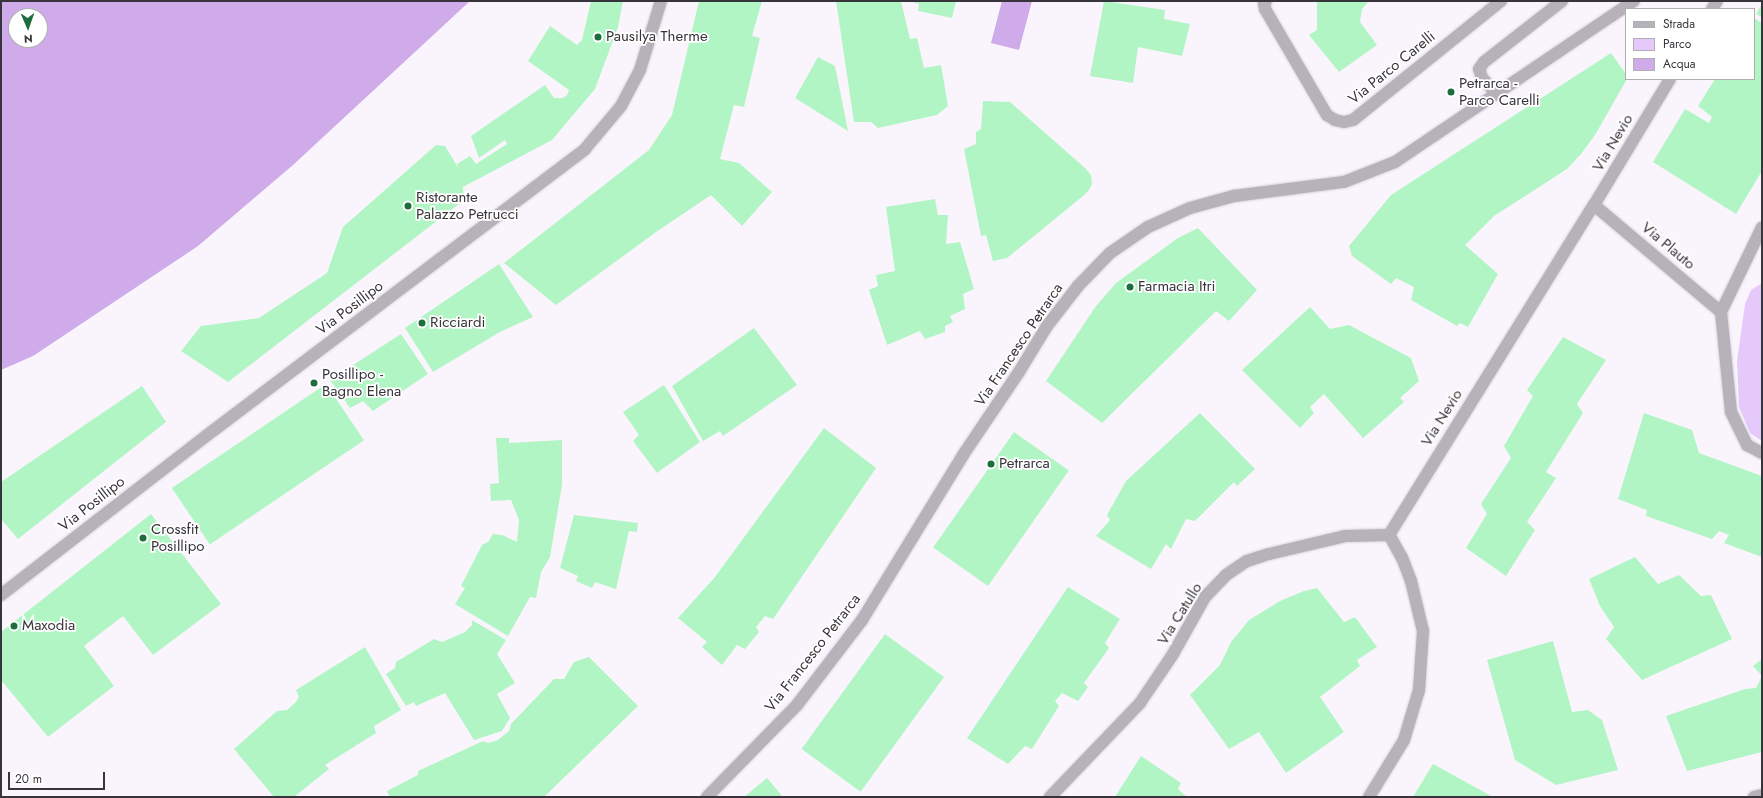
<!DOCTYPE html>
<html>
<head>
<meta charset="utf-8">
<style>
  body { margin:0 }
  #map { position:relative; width:1763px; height:798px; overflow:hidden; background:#faf5fd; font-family:Jost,sans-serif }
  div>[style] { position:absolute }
  .green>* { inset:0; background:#e6c9fb }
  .water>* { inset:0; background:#cfabe9 }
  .building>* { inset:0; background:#b2f5c5; transform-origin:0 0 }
  .roads { filter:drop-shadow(0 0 1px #d7d2da) drop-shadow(0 0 1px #d7d2da) }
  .minor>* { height:12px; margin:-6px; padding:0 6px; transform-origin:6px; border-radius:6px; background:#b7b2ba }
  .tertiary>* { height:12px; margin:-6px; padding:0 6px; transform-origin:6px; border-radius:6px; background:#b7b2ba }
  .dots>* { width:11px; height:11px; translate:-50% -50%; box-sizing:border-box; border:2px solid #fff; border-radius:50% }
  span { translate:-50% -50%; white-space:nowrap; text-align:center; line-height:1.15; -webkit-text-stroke:3.5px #fff; paint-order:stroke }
  .poi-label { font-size:15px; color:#38343b }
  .left { translate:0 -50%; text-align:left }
  .street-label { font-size:15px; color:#38343b }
  .frame { position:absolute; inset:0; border:2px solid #38343b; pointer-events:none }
  .legend { position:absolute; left:1625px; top:8px; width:130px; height:72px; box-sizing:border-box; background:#fff; border:1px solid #afaeb1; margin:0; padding:5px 7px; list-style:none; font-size:12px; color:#38343b }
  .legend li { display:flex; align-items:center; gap:8px; height:20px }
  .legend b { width:20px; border:1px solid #afaeb1 }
  .north { position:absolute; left:8px; top:8px; width:40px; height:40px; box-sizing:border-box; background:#fff; border:1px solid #afaeb1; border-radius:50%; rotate:178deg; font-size:11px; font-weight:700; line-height:16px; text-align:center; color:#38343b }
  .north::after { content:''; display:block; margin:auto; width:14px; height:18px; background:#1d6d3d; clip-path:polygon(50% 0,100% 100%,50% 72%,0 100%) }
  .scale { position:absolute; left:8px; top:772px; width:97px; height:18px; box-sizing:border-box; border:2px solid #38343b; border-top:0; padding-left:5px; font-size:12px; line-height:14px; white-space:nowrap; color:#38343b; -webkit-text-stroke:3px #fff; paint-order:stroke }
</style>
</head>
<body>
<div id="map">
  <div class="green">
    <div style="clip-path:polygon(1762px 283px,1762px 441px,1750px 433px,1739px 407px,1737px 361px,1745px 304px,1751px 290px)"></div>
  </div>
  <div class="water">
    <div style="clip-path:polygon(evenodd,1px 1px,470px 1px,293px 165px,198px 246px,33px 356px,1px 370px,1px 1px,16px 16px,40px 16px,40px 40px,16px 40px,16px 16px)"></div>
    <div style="clip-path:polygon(1002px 1px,1032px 1px,1019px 50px,991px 43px)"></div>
  </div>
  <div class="building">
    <div style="clip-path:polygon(591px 1px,623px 1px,618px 27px,595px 89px,552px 140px,463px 187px,464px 200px,228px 382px,181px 351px,201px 326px,259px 318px,327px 273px,343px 227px,436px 145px,445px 146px,459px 169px,457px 164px,470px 156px,476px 164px,507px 144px,505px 140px,479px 158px,471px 136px,545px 85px,554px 98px,563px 98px,567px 95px,569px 90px,528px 61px,550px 26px,577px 45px,582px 40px)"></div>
    <div style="clip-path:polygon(699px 1px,762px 1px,752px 36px,760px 38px,744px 107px,734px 105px,720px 159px,739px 163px,772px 192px,742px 226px,711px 195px,659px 230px,556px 305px,504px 263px,649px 150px,672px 115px)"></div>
    <div style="clip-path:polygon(836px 1px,901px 1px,910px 39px,917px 38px,924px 68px,941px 65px,948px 106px,937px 115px,878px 128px,871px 122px,854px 122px)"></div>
    <div style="clip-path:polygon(909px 1px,956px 1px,952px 18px,918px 11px,919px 4px)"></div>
    <div style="clip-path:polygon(1104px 1px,1165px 10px,1164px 19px,1190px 24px,1182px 56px,1138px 47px,1133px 83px,1090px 76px)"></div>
    <div style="clip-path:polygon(1317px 1px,1369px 1px,1362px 9px,1360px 22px,1377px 45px,1339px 72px,1309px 35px,1317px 30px)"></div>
    <div style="clip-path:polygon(1762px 4px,1762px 17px,1756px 14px)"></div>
    <div style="clip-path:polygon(1754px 18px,1762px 23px,1762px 171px,1736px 214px,1653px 162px,1685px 109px,1709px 123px,1712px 117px,1698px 106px,1715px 79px,1754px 79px)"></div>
    <div style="clip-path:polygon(1611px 53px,1626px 74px,1627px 79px,1595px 135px,1581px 154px,1567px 169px,1494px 216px,1465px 245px,1498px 274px,1468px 327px,1460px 323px,1457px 326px,1411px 300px,1414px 287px,1396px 278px,1391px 284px,1352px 256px,1349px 246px,1391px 195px)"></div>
    <div style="clip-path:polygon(818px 57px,835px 66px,848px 131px,795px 98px)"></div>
    <div style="clip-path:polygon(983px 101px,1010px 102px,1085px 168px,1091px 175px,1092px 184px,1089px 190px,1083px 196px,1007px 258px,993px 261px,986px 235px,981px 236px,964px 149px,976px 144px,976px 132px,981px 129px)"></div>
    <div style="clip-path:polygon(935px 199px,938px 215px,948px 215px,946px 244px,960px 242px,974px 289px,963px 294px,965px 309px,950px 316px,953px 322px,945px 326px,945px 332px,925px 339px,920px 331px,887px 345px,869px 290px,878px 286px,876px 275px,895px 271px,886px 207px)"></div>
    <div style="clip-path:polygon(1198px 228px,1257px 290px,1229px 321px,1216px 311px,1102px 423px,1046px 381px,1096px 306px,1116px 283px,1178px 238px)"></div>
    <div style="clip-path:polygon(499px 264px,533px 317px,500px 332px,433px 372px,405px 328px)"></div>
    <div style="clip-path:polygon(1310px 307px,1330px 329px,1349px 325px,1411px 358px,1419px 381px,1400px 398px,1404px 402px,1363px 438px,1324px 394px,1310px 407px,1314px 413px,1300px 428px,1242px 370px)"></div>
    <div style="clip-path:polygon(754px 328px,797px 385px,723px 436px,720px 431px,703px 441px,672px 386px)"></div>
    <div style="clip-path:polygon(401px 334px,428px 374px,373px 411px,363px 401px,350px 408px,330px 380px)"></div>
    <div style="clip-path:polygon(1563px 337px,1606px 360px,1577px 404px,1583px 413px,1546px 472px,1556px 478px,1527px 522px,1535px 530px,1506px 576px,1466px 548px,1487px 514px,1481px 504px,1511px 458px,1504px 446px,1533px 396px,1527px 390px)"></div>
    <div style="left:326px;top:384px;width:68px;height:186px;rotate:56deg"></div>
    <div style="clip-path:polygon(664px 385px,700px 442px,657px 473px,633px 441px,639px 435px,623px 412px)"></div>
    <div style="clip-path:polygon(142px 386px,166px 422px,18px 539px,1px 519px,1px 482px)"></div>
    <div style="clip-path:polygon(1200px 413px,1255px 469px,1237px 486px,1234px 482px,1195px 521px,1186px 519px,1171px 549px,1166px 544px,1151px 569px,1096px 536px,1110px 520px,1107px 515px,1126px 481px)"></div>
    <div style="clip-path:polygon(1644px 413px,1692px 430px,1699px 453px,1762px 476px,1762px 557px,1724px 543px,1729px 535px,1719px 531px,1712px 539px,1646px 516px,1647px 510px,1618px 499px)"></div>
    <div style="clip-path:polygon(824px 428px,876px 468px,773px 619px,765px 616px,756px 627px,759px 632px,745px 649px,737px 645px,722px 665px,702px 647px,707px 642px,678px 618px,715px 577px)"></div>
    <div style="left:1014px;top:432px;width:67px;height:141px;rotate:35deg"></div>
    <div style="clip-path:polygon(496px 438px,509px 438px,509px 443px,562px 440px,562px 485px,550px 557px,541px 572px,536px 598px,530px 597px,508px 636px,455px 604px,465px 588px,461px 586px,482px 545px,488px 542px,493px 534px,502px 535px,517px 542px,519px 520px,511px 500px,491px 501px,490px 484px,499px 483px)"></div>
    <div style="clip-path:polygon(151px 514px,221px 604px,153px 655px,123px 616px,84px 646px,114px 686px,48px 737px,1px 680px,1px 632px)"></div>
    <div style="clip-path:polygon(574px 515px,638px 523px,637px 532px,629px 531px,616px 589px,595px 582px,592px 588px,576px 581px,578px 576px,560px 568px)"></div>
    <div style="clip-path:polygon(1635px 557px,1658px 584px,1679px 575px,1701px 596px,1711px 595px,1732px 639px,1642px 680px,1606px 639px,1614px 627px,1600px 606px,1589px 579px)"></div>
    <div style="clip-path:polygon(1068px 587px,1120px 619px,1105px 643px,1109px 648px,1084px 683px,1088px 687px,1078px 701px,1062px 693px,1055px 701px,1059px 706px,1032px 749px,1025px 746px,1008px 764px,967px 738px)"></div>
    <div style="clip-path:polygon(1317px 588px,1344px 622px,1355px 617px,1377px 647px,1357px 660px,1360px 666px,1320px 697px,1344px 732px,1286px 773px,1259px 732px,1229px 749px,1190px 695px,1220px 665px,1231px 642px,1249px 620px,1280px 601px,1304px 591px)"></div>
    <div style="clip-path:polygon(472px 620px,506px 640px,497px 654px,515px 683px,497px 694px,510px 718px,502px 731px,474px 740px,445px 693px,416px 706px,414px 702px,406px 706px,386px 674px,395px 668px,396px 662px,434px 639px,442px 642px,465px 632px,472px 625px)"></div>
    <div style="left:885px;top:634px;width:73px;height:142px;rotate:36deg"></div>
    <div style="clip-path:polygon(1553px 641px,1572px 712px,1588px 710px,1602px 720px,1618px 770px,1556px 785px,1515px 760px,1487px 660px)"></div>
    <div style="clip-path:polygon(365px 647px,401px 710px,374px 726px,376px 733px,325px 765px,329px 769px,294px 797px,274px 797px,234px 749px,277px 711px,287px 710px,295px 703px,299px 697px,296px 690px)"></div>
    <div style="clip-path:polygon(589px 657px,638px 706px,544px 797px,390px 797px,387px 791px,418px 775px,418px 771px,483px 741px,488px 743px,498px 740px,509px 731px,511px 724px,554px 679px,564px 679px,574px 662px)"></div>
    <div style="clip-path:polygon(1762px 659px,1762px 752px,1687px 771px,1666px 716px,1745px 689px,1756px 688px,1762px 676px,1753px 666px)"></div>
    <div style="clip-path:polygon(1141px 756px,1181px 783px,1178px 789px,1187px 797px,1115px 797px)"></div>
    <div style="clip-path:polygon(1433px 764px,1493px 797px,1413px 797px)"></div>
    <div style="clip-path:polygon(767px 778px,783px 797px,744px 797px)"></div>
  </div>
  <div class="roads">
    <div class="minor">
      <div style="left:1266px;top:1px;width:3px;rotate:135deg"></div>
      <div style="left:1264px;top:3px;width:6px;rotate:81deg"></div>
      <div style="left:1265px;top:9px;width:123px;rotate:59.7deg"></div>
      <div style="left:1327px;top:115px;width:9px;rotate:32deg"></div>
      <div style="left:1335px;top:120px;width:9px;rotate:13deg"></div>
      <div style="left:1344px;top:122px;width:9px;rotate:-13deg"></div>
      <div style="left:1353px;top:120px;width:190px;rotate:-38.8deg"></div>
      <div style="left:1712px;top:9px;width:9px;rotate:-58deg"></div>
      <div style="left:1496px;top:93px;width:21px;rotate:-133deg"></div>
      <div style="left:1482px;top:78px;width:9px;rotate:-108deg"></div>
      <div style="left:1479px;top:69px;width:9px;rotate:-54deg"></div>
      <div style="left:1484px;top:62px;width:99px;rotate:-38deg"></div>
      <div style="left:1594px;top:205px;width:166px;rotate:40.1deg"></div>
      <div style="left:1721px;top:312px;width:100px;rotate:84.3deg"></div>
      <div style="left:1731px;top:412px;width:37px;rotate:64deg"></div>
      <div style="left:1747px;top:445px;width:17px;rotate:28deg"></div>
      <div style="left:1721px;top:312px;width:94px;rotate:-64.2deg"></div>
      <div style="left:1389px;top:535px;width:388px;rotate:-58.2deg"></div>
      <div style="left:1594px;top:205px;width:147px;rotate:-58.9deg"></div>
      <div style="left:1050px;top:797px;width:130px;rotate:-46.2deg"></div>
      <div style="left:1140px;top:703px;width:59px;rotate:-56deg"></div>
      <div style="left:1173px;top:654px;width:65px;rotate:-60.7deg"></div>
      <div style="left:1205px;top:597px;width:30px;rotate:-46deg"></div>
      <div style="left:1226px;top:575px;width:25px;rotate:-34deg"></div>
      <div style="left:1247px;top:561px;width:23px;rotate:-18deg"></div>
      <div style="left:1269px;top:554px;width:79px;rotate:-13.2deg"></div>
      <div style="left:1346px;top:536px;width:43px;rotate:-1.3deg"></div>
      <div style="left:1369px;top:797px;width:67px;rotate:-58.4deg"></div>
      <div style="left:1404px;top:740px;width:52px;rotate:-73.3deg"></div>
      <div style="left:1419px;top:690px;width:59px;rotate:-86.1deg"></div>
      <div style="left:1423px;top:631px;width:51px;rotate:-103.5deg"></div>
      <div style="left:1411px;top:581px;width:25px;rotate:-111deg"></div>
      <div style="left:1402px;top:558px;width:26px;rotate:-119deg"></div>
      <div style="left:1754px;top:797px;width:8px;rotate:-14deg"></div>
    </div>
    <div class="tertiary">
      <div style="left:1px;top:595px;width:269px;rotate:-37.8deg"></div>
      <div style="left:214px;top:430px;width:465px;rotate:-37.1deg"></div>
      <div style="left:585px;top:149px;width:56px;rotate:-50.1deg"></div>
      <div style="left:621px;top:106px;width:41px;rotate:-62.2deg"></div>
      <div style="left:640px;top:70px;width:72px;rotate:-73.1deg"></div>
      <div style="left:707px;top:797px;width:129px;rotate:-45.6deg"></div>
      <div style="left:797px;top:705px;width:107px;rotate:-52.6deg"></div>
      <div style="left:862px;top:620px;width:193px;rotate:-58.5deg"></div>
      <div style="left:963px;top:455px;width:100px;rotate:-56deg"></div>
      <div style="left:1019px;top:372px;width:54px;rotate:-58.7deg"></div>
      <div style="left:1047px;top:326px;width:51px;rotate:-52.2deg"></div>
      <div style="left:1078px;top:286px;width:46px;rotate:-45.9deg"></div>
      <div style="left:1110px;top:253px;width:46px;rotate:-34.4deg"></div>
      <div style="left:1148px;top:227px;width:46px;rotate:-24.3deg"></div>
      <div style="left:1190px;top:208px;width:46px;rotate:-15.3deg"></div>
      <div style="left:1234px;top:196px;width:111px;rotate:-7.3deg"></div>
      <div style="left:1344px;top:182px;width:55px;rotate:-21.4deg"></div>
      <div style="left:1395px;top:162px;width:288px;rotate:-34deg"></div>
    </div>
  </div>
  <div class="dots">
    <div style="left:598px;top:37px;background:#1d6d3d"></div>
    <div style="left:1451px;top:92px;background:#1d6d3d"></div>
    <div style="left:408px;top:206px;background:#1d6d3d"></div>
    <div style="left:1130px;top:287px;background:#1d6d3d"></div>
    <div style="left:422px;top:323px;background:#1d6d3d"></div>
    <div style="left:314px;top:383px;background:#1d6d3d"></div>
    <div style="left:991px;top:464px;background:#1d6d3d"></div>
    <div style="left:143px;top:538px;background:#1d6d3d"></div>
    <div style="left:14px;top:626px;background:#1d6d3d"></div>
  </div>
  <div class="poi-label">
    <span class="left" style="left:606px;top:37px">Pausilya Therme</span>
    <span class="left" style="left:1459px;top:92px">Petrarca -<br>Parco Carelli</span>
    <span class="left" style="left:416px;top:206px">Ristorante<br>Palazzo Petrucci</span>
    <span class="left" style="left:1138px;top:287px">Farmacia Itri</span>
    <span class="left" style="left:430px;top:323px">Ricciardi</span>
    <span class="left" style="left:322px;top:383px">Posillipo -<br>Bagno Elena</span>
    <span class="left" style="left:999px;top:464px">Petrarca</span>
    <span class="left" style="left:151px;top:538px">Crossfit<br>Posillipo</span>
    <span class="left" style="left:22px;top:626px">Maxodia</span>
  </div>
  <div class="street-label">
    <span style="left:1392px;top:68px;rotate:-39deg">Via Parco Carelli</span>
    <span style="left:1613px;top:143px;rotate:-59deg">Via Nevio</span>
    <span style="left:1668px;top:246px;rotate:40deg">Via Plauto</span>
    <span style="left:350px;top:308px;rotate:-37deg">Via Posillipo</span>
    <span style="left:1019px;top:345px;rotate:-56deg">Via Francesco Petrarca</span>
    <span style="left:1442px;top:418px;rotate:-58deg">Via Nevio</span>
    <span style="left:92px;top:504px;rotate:-38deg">Via Posillipo</span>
    <span style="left:1180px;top:614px;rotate:-58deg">Via Catullo</span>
    <span style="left:813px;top:653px;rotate:-52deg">Via Francesco Petrarca</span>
  </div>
  <div class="frame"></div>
  <ul class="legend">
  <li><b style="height:5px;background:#b7b2ba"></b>Strada</li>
  <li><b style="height:11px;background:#e6c9fb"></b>Parco</li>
  <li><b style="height:11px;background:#cfabe9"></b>Acqua</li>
  </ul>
  <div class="north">N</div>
  <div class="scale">20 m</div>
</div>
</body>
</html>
